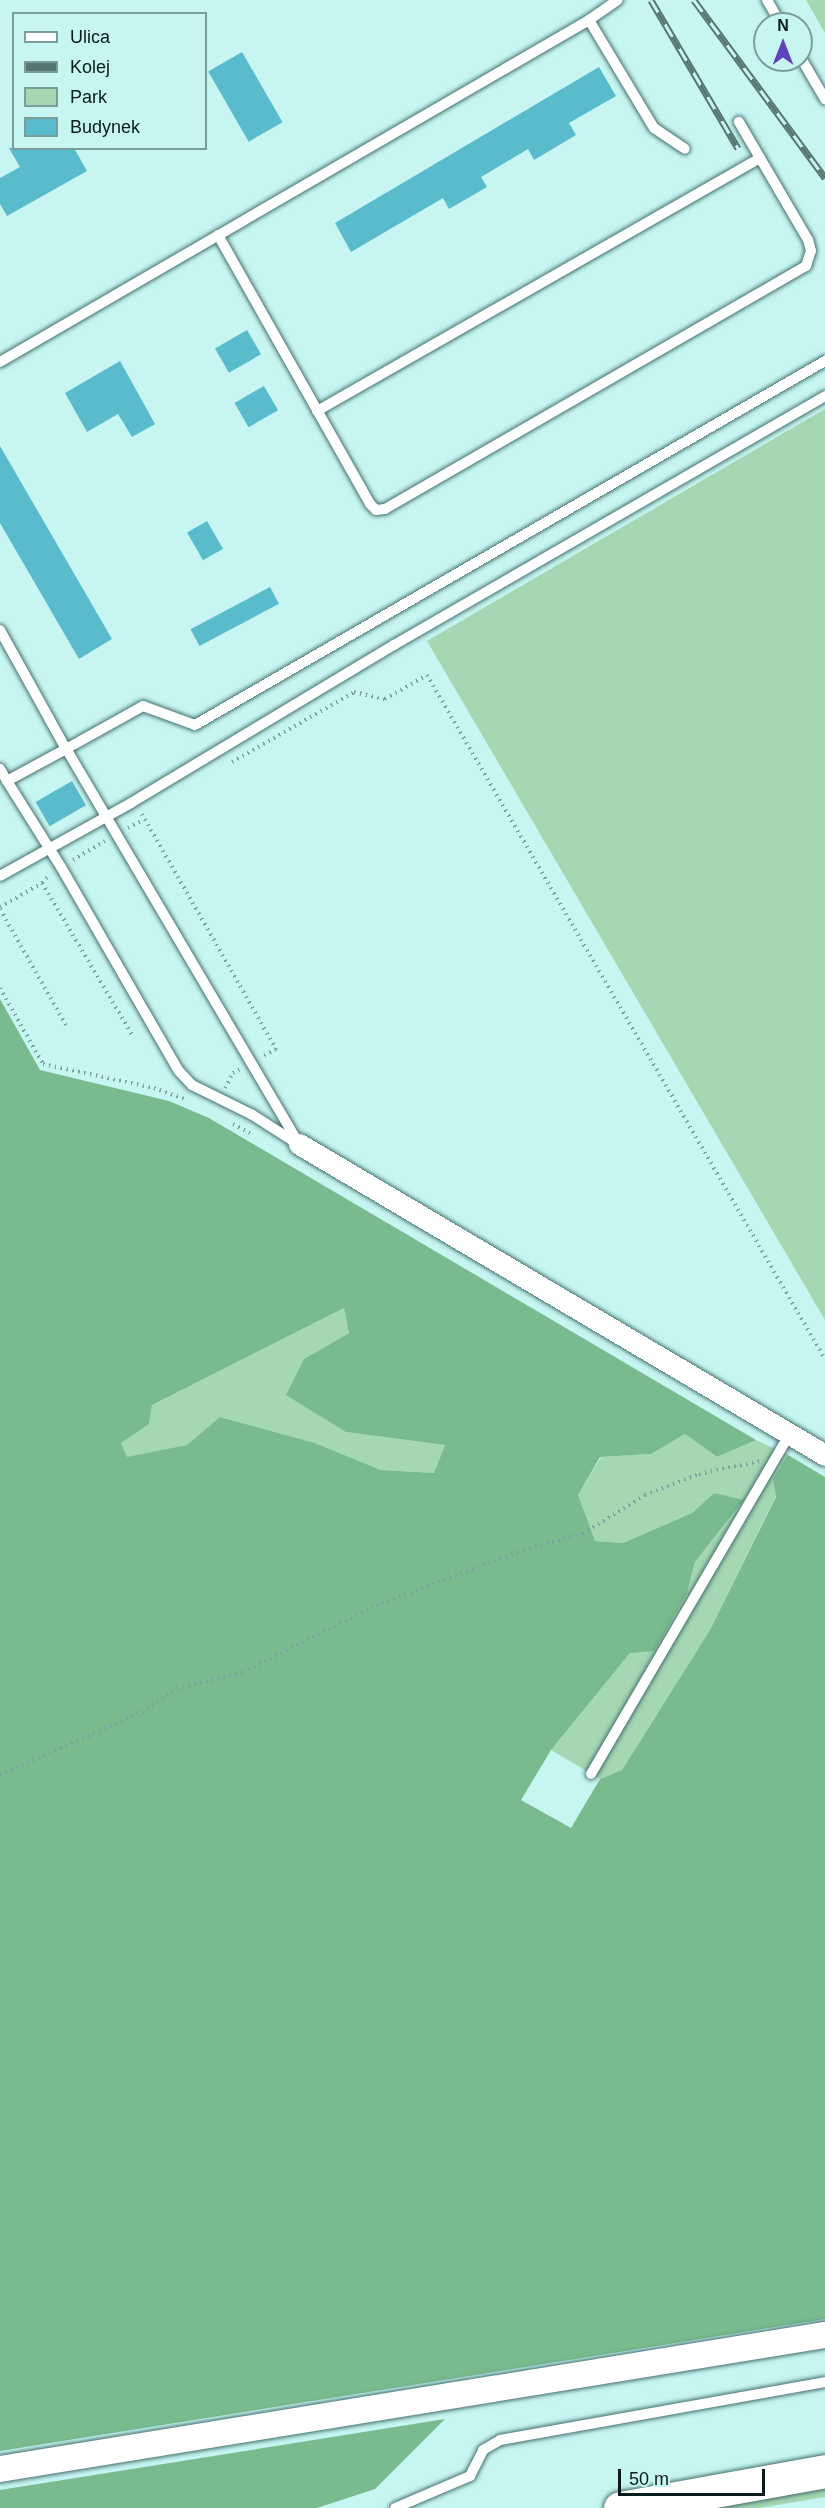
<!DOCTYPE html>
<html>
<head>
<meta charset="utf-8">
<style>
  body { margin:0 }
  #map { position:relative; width:825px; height:2508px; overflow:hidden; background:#c6f5f2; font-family:Arial,sans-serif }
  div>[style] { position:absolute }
  .green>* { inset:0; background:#a5d7b3 }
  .forest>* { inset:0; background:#79bb8e }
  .building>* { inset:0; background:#59bbcc; transform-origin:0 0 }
  .path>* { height:4px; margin-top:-2px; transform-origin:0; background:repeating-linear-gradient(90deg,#7da19f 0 1.5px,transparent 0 6px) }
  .roads { filter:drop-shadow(0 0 2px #45706e) drop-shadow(0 0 2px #45706e) }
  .service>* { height:10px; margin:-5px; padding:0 5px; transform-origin:5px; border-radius:5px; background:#fff }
  .minor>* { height:21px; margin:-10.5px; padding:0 10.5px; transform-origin:10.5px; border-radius:10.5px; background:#fff }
  .tertiary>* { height:26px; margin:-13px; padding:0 13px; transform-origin:13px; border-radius:13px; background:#fff }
  .motorway>* { height:33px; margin:-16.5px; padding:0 16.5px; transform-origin:16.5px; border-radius:16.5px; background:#fff }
  .rail>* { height:7px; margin-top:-3.5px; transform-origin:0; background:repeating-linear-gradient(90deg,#c6f5f2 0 14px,#577573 0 28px); box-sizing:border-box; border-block:2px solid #577573 }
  span { translate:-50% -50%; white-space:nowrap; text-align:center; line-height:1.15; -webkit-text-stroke:4.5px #c6f5f2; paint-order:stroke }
  .legend { position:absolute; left:12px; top:12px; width:195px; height:138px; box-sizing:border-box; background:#c6f5f2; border:2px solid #7b9e9c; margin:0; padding:8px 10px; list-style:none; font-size:18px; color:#0a1b1b }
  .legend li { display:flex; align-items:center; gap:12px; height:30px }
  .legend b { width:30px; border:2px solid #7b9e9c }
  .north { position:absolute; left:753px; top:12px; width:60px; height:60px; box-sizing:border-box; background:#c6f5f2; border:2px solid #7b9e9c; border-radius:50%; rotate:0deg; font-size:16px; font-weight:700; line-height:24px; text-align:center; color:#0a1b1b }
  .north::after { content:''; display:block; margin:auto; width:21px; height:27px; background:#5e43bc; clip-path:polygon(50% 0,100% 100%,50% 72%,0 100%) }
  .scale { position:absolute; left:618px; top:2469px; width:147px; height:27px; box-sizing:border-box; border:3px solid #0a1b1b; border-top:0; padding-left:8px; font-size:18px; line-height:21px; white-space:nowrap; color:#0a1b1b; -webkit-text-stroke:4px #c6f5f2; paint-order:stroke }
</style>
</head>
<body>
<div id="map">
  <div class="green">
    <div style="clip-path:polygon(806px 0,825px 0,825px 33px)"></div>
    <div style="clip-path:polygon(825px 409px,825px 1320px,427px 641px)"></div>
    <div style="clip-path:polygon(344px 1308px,349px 1333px,304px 1359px,346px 1432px,445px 1445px,434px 1473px,381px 1470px,315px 1443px,221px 1417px,187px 1445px,127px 1458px,121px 1443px,149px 1424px,152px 1405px)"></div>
    <div style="clip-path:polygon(685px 1434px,717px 1457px,756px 1440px,788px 1455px,773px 1479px,776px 1496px,710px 1630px,622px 1770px,600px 1779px,551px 1750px,630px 1653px,687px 1593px,695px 1562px,744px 1501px,714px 1493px,692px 1513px,623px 1543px,594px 1541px,578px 1495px,601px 1457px,651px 1454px)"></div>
    <div style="clip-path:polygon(825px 2484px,825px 2497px,759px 2508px,688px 2508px)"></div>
  </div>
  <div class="forest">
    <div style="clip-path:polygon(evenodd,0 999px,40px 1070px,169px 1101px,209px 1118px,756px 1440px,717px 1457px,685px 1434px,651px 1454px,600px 1457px,578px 1495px,595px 1541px,623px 1543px,692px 1513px,714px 1493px,744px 1500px,695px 1562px,687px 1593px,654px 1651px,630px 1653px,551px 1750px,521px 1800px,571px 1828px,600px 1779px,622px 1770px,710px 1630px,776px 1497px,773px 1479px,788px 1455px,825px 1477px,825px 2319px,0 2451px,0 999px,344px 1308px,349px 1333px,304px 1359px,286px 1395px,346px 1432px,445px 1445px,434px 1473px,381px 1470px,315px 1443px,220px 1417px,187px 1445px,127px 1457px,121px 1443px,149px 1424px,152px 1405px,344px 1308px)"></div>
    <div style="clip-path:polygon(445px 2419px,375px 2489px,317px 2508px,0 2508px,0 2490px)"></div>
  </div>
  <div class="building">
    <div style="left:242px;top:52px;width:81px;height:39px;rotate:60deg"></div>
    <div style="clip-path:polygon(599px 67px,616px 96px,569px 123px,576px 135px,534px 160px,528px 149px,481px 177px,487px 187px,449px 209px,443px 198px,351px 252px,335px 223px)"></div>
    <div style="clip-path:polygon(9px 148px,74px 148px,87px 171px,7px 216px,0 204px,0 178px,20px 167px)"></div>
    <div style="left:247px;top:330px;width:28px;height:37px;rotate:60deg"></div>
    <div style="clip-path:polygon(120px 361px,155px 424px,132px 437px,118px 414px,87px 432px,65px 393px)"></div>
    <div style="left:264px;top:386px;width:28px;height:34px;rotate:60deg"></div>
    <div style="clip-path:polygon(0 446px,112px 639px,79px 659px,0 523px)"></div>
    <div style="left:207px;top:521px;width:32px;height:23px;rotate:60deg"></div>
    <div style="left:270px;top:587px;width:19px;height:90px;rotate:62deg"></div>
    <div style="left:72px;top:781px;width:28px;height:42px;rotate:60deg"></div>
  </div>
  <div class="path">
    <div style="left:232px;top:762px;width:141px;rotate:-29.8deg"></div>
    <div style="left:354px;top:692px;width:32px;rotate:13deg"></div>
    <div style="left:385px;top:699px;width:48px;rotate:-29.7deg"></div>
    <div style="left:427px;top:675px;width:791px;rotate:59.81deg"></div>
    <div style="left:142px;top:814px;width:271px;rotate:60.3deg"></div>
    <div style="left:276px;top:1049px;width:14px;rotate:150deg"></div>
    <div style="left:128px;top:828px;width:17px;rotate:-28deg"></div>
    <div style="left:73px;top:860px;width:37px;rotate:-31deg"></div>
    <div style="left:42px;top:883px;width:180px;rotate:59.3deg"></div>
    <div style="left:0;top:907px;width:48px;rotate:-29.7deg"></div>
    <div style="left:42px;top:883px;width:11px;rotate:-49deg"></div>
    <div style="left:0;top:909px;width:136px;rotate:60.4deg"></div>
    <div style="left:0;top:988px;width:87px;rotate:60.5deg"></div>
    <div style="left:43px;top:1064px;width:114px;rotate:12.2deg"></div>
    <div style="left:154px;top:1088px;width:32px;rotate:20deg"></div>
    <div style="left:225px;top:1088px;width:17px;rotate:-62deg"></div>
    <div style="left:233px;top:1073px;width:7px;rotate:-27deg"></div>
    <div style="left:233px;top:1124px;width:19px;rotate:28deg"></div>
    <div style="left:0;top:1775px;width:155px;rotate:-23.9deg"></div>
    <div style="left:142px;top:1712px;width:42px;rotate:-33.3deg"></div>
    <div style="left:177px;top:1689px;width:68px;rotate:-14.4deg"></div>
    <div style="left:243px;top:1672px;width:155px;rotate:-26.4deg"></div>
    <div style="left:382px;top:1603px;width:157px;rotate:-20.5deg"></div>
    <div style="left:529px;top:1548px;width:56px;rotate:-14.5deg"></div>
    <div style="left:583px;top:1534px;width:73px;rotate:-32.2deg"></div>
    <div style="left:645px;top:1495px;width:58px;rotate:-21.3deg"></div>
    <div style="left:699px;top:1474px;width:62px;rotate:-12deg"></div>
  </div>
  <div class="roads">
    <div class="service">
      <div style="left:767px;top:0;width:28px;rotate:60deg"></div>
      <div style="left:589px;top:20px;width:126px;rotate:59deg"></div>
      <div style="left:654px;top:128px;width:37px;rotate:34deg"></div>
      <div style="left:801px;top:58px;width:48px;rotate:59.7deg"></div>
      <div style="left:218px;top:235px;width:309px;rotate:60.5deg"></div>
      <div style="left:370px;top:504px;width:8px;rotate:45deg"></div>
      <div style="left:376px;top:510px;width:9px;rotate:-6deg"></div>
      <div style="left:385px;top:509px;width:486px;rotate:-30deg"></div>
      <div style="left:806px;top:266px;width:16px;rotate:-72deg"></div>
      <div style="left:811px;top:251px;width:11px;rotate:-105deg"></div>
      <div style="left:808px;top:240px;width:137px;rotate:-120.3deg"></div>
      <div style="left:0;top:362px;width:681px;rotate:-30.14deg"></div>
      <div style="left:589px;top:20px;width:35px;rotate:-35deg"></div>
      <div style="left:317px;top:411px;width:510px;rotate:-29.73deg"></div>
      <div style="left:0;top:630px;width:136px;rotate:61deg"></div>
      <div style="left:66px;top:749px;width:67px;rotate:151.5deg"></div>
      <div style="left:7px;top:781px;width:14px;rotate:-120deg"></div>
      <div style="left:7px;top:781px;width:102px;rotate:57.9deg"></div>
      <div style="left:61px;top:867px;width:234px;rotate:60deg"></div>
      <div style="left:178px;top:1070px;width:21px;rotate:47deg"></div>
      <div style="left:192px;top:1085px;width:66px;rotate:26.2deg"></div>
      <div style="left:251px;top:1114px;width:52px;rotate:32.5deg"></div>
      <div style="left:0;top:876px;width:150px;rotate:-29.1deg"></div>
      <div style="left:131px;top:803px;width:307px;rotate:-31deg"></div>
      <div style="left:394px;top:645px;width:498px;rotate:-30deg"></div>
      <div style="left:299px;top:1144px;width:459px;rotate:-120.5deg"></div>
      <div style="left:66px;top:749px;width:88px;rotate:-29.2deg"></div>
      <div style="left:143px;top:706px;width:55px;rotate:20.1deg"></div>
      <div style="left:195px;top:725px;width:728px;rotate:-30.02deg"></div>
      <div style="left:591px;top:1774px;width:394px;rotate:-59.7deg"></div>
      <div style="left:395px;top:2508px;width:82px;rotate:-23.1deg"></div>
      <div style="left:470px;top:2476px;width:29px;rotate:-63deg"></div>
      <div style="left:483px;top:2450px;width:20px;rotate:-30deg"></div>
      <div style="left:500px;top:2440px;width:330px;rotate:-10.1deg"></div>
    </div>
    <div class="minor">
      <div style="left:299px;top:1144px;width:611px;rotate:30.59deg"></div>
    </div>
    <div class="tertiary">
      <div style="left:0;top:2469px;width:836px;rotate:-9.23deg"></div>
    </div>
    <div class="motorway">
      <div style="left:620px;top:2508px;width:208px;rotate:-10.2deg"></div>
    </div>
  </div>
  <div class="rail">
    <div style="left:651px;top:0;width:172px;rotate:59.6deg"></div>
    <div style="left:694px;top:0;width:221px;rotate:53.6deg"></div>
  </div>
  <ul class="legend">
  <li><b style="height:8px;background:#fff"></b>Ulica</li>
  <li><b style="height:8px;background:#577573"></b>Kolej</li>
  <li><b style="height:16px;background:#a5d7b3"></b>Park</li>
  <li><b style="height:16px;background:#59bbcc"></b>Budynek</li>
  </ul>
  <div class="north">N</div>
  <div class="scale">50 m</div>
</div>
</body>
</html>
